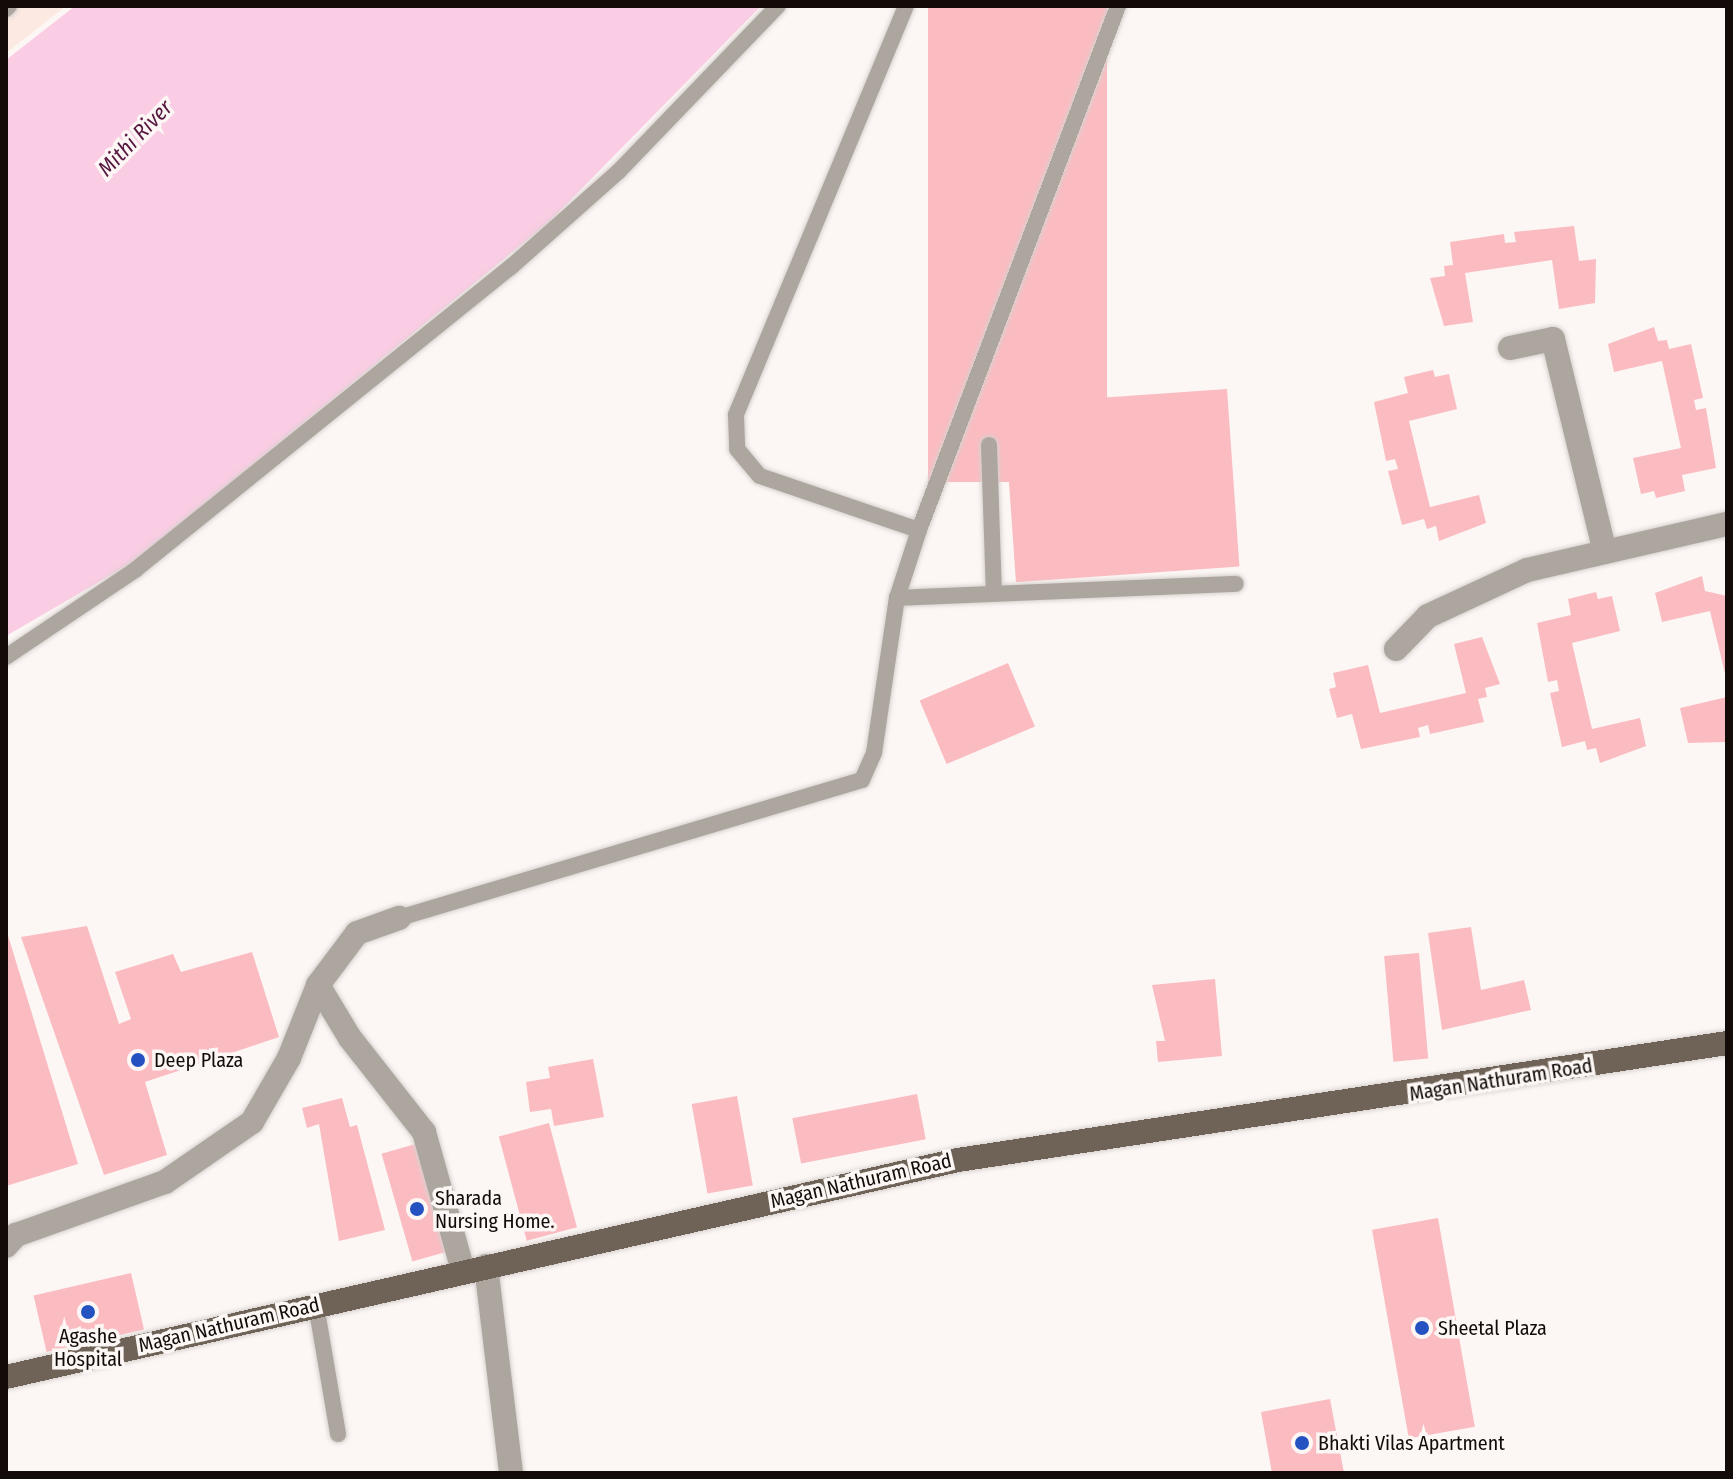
<!DOCTYPE html>
<html>
<head>
<meta charset="utf-8">
<style>
  body { margin:0 }
  #map { position:relative; width:1733px; height:1479px; overflow:hidden; background:#fcf7f5; font-family:"Fira Sans Condensed",sans-serif }
  div>[style] { position:absolute }
  .built>* { inset:0; background:#fce9e2 }
  .water>* { inset:0; background:#facde4 }
  .building>* { inset:0; background:#fbbcc1; transform-origin:0 0 }
  .roads { filter:drop-shadow(0 0 2px #d7d1cf) drop-shadow(0 0 2px #d7d1cf) }
  .lane>* { height:16px; margin:-8px; padding:0 8px; transform-origin:8px; border-radius:8px; background:#ada69f }
  .street>* { height:24px; margin:-12px; padding:0 12px; transform-origin:12px; border-radius:12px; background:#ada69f }
  .primary>* { height:24px; margin:-12px; padding:0 12px; transform-origin:12px; border-radius:12px; background:#6f6357 }
  .dots>* { width:22px; height:22px; translate:-50% -50%; box-sizing:border-box; border:4px solid #fcf7f5; border-radius:50% }
  span { translate:-50% -50%; white-space:nowrap; text-align:center; line-height:1.15; -webkit-text-stroke:7px #fcf7f5; paint-order:stroke }
  .poi-label { font-size:20px; color:#120b08 }
  .left { translate:0 -50%; text-align:left }
  .street-label { font-size:20px; color:#120b08 }
  .water-label { font-size:22px; color:#56173f; font-style:italic }
  .frame { position:absolute; inset:0; border:8px solid #120b08; pointer-events:none }
</style>
</head>
<body>
<div id="map">
  <div class="built">
    <div style="clip-path:polygon(6px 6px,66px 6px,6px 53px)"></div>
  </div>
  <div class="water">
    <div style="clip-path:polygon(75px 6px,761px 6px,549px 222px,135px 561px,6px 636px,6px 60px)"></div>
  </div>
  <div class="building">
    <div style="left:928px;top:6px;width:179px;height:476px"></div>
    <div style="clip-path:polygon(1574px 226px,1579px 261px,1596px 259px,1595px 303px,1559px 309px,1552px 260px,1465px 273px,1473px 322px,1444px 326px,1430px 278px,1445px 276px,1444px 266px,1453px 265px,1450px 242px,1504px 234px,1505px 243px,1516px 242px,1514px 232px)"></div>
    <div style="clip-path:polygon(1654px 327px,1658px 341px,1667px 340px,1669px 349px,1691px 344px,1703px 398px,1694px 400px,1696px 410px,1706px 408px,1716px 468px,1682px 475px,1685px 491px,1656px 498px,1654px 491px,1641px 494px,1633px 458px,1681px 448px,1662px 361px,1614px 372px,1608px 344px)"></div>
    <div style="clip-path:polygon(1433px 370px,1435px 377px,1449px 374px,1457px 409px,1409px 421px,1430px 507px,1479px 495px,1486px 523px,1439px 541px,1436px 526px,1427px 529px,1424px 519px,1402px 525px,1388px 471px,1398px 469px,1395px 459px,1386px 461px,1374px 402px,1408px 393px,1404px 377px)"></div>
    <div style="left:1227px;top:389px;width:178px;height:224px;rotate:86deg"></div>
    <div style="clip-path:polygon(1702px 576px,1705px 591px,1727px 596px,1727px 682px,1710px 611px,1662px 622px,1655px 593px)"></div>
    <div style="clip-path:polygon(1596px 592px,1598px 599px,1612px 596px,1620px 631px,1572px 643px,1592px 729px,1640px 718px,1646px 746px,1600px 763px,1596px 748px,1587px 750px,1585px 741px,1562px 747px,1550px 693px,1559px 691px,1557px 680px,1548px 682px,1537px 623px,1571px 615px,1568px 599px)"></div>
    <div style="clip-path:polygon(1482px 637px,1500px 684px,1485px 688px,1487px 697px,1478px 699px,1484px 722px,1430px 734px,1428px 725px,1418px 728px,1420px 737px,1361px 749px,1352px 714px,1337px 718px,1329px 689px,1336px 687px,1333px 673px,1368px 665px,1380px 713px,1466px 693px,1454px 644px)"></div>
    <div style="left:1008px;top:663px;width:69px;height:96px;rotate:67deg"></div>
    <div style="clip-path:polygon(1727px 697px,1727px 742px,1688px 743px,1680px 708px)"></div>
    <div style="clip-path:polygon(87px 926px,119px 1024px,131px 1019px,115px 972px,173px 954px,181px 972px,252px 952px,279px 1037px,145px 1082px,167px 1155px,104px 1175px,21px 937px)"></div>
    <div style="clip-path:polygon(1471px 927px,1481px 990px,1524px 980px,1531px 1010px,1442px 1030px,1428px 933px)"></div>
    <div style="clip-path:polygon(6px 929px,78px 1164px,6px 1186px)"></div>
    <div style="left:1419px;top:953px;width:106px;height:35px;rotate:85deg"></div>
    <div style="clip-path:polygon(1215px 979px,1222px 1056px,1158px 1062px,1156px 1041px,1165px 1041px,1152px 985px)"></div>
    <div style="clip-path:polygon(593px 1059px,604px 1117px,554px 1126px,551px 1109px,530px 1112px,526px 1082px,550px 1078px,548px 1067px)"></div>
    <div style="left:917px;top:1094px;width:46px;height:127px;rotate:79deg"></div>
    <div style="left:737px;top:1096px;width:91px;height:46px;rotate:80deg"></div>
    <div style="clip-path:polygon(342px 1098px,350px 1127px,357px 1125px,385px 1230px,339px 1241px,319px 1124px,307px 1128px,302px 1108px)"></div>
    <div style="left:549px;top:1123px;width:108px;height:52px;rotate:75deg"></div>
    <div style="left:419px;top:1143px;width:112px;height:39px;rotate:74deg"></div>
    <div style="left:1438px;top:1218px;width:212px;height:67px;rotate:80deg"></div>
    <div style="left:131px;top:1273px;width:58px;height:100px;rotate:77deg"></div>
    <div style="clip-path:polygon(1330px 1399px,1344px 1473px,1272px 1473px,1261px 1412px)"></div>
  </div>
  <div class="roads">
    <div class="lane">
      <div style="left:906px;top:6px;width:443px;rotate:112.6deg"></div>
      <div style="left:736px;top:415px;width:34px;rotate:88deg"></div>
      <div style="left:737px;top:449px;width:35px;rotate:50deg"></div>
      <div style="left:760px;top:476px;width:168px;rotate:18.8deg"></div>
      <div style="left:6px;top:9px;width:4px;rotate:-45deg"></div>
      <div style="left:989px;top:445px;width:148px;rotate:88.1deg"></div>
      <div style="left:897px;top:598px;width:339px;rotate:-2.4deg"></div>
      <div style="left:6px;top:657px;width:156px;rotate:-34deg"></div>
      <div style="left:135px;top:570px;width:483px;rotate:-38.9deg"></div>
      <div style="left:511px;top:267px;width:144px;rotate:-41.6deg"></div>
      <div style="left:619px;top:171px;width:229px;rotate:-46.1deg"></div>
      <div style="left:399px;top:918px;width:483px;rotate:-16.6deg"></div>
      <div style="left:862px;top:780px;width:30px;rotate:-66deg"></div>
      <div style="left:874px;top:753px;width:157px;rotate:-81.6deg"></div>
      <div style="left:897px;top:598px;width:71px;rotate:-72.1deg"></div>
      <div style="left:919px;top:530px;width:561px;rotate:-69.2deg"></div>
      <div style="left:316px;top:1305px;width:131px;rotate:80.3deg"></div>
    </div>
    <div class="street">
      <div style="left:1510px;top:348px;width:44px;rotate:-11.8deg"></div>
      <div style="left:1553px;top:339px;width:219px;rotate:76.3deg"></div>
      <div style="left:1396px;top:649px;width:46px;rotate:-45.9deg"></div>
      <div style="left:1428px;top:616px;width:109px;rotate:-24.9deg"></div>
      <div style="left:1527px;top:570px;width:205px;rotate:-13deg"></div>
      <div style="left:318px;top:985px;width:62px;rotate:58.9deg"></div>
      <div style="left:350px;top:1038px;width:120px;rotate:51.8deg"></div>
      <div style="left:424px;top:1132px;width:144px;rotate:74.3deg"></div>
      <div style="left:6px;top:1246px;width:15px;rotate:-48deg"></div>
      <div style="left:16px;top:1235px;width:158px;rotate:-19.6deg"></div>
      <div style="left:165px;top:1182px;width:106px;rotate:-34.6deg"></div>
      <div style="left:252px;top:1122px;width:74px;rotate:-60deg"></div>
      <div style="left:289px;top:1058px;width:79px;rotate:-68.3deg"></div>
      <div style="left:318px;top:985px;width:65px;rotate:-53.1deg"></div>
      <div style="left:357px;top:933px;width:45px;rotate:-19.7deg"></div>
      <div style="left:486px;top:1266px;width:209px;rotate:83.1deg"></div>
    </div>
    <div class="primary">
      <div style="left:6px;top:1377px;width:976px;rotate:-12.84deg"></div>
      <div style="left:958px;top:1160px;width:778px;rotate:-8.65deg"></div>
    </div>
  </div>
  <div class="dots">
    <div style="left:138px;top:1060px;background:#2453c1"></div>
    <div style="left:417px;top:1209px;background:#2453c1"></div>
    <div style="left:88px;top:1312px;background:#2453c1"></div>
    <div style="left:1422px;top:1328px;background:#2453c1"></div>
    <div style="left:1302px;top:1443px;background:#2453c1"></div>
  </div>
  <div class="poi-label">
    <span class="left" style="left:154px;top:1060px">Deep Plaza</span>
    <span class="left" style="left:435px;top:1210px">Sharada<br>Nursing Home.</span>
    <span class="left" style="left:1438px;top:1328px">Sheetal Plaza</span>
    <span style="left:88px;top:1348px">Agashe<br>Hospital</span>
    <span class="left" style="left:1318px;top:1443px">Bhakti Vilas Apartment</span>
  </div>
  <div class="street-label">
    <span style="left:1501px;top:1080px;rotate:-9deg">Magan Nathuram Road</span>
    <span style="left:861px;top:1181px;rotate:-13deg">Magan Nathuram Road</span>
    <span style="left:229px;top:1325px;rotate:-13deg">Magan Nathuram Road</span>
  </div>
  <div class="water-label">
    <span style="left:135px;top:138px;rotate:-46deg">Mithi River</span>
  </div>
  <div class="frame"></div>
</div>
</body>
</html>
